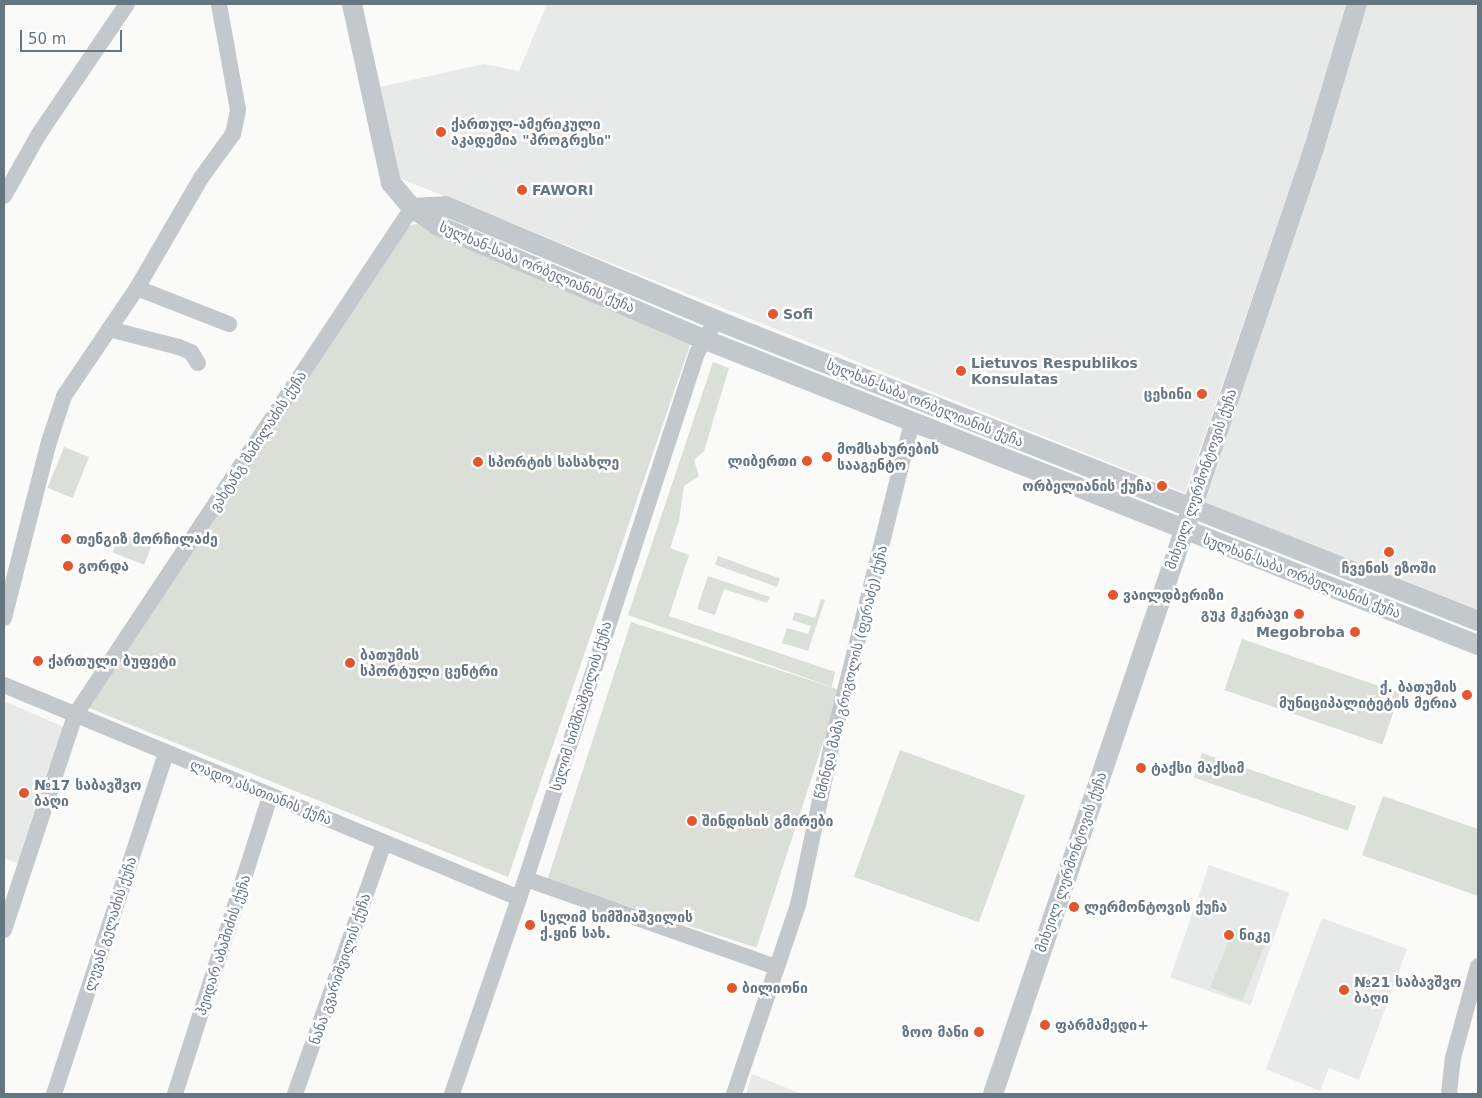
<!DOCTYPE html>
<html>
<head>
<meta charset="utf-8">
<style>
  body { margin:0 }
  #map { position:relative; width:1482px; height:1098px; overflow:hidden; background:#fafaf8; font-family:"DejaVu Sans","Noto Sans Georgian",sans-serif }
  div>[style] { position:absolute }
  .built>* { inset:0; background:#e8e9e9; transform-origin:0 0 }
  .green>* { inset:0; background:#dadfd7; transform-origin:0 0 }
  .minor>* { height:16px; margin:-8px; padding:0 8px; transform-origin:8px; border-radius:8px; background:#c3c8cc }
  .tertiary>* { height:20px; margin:-10px; padding:0 10px; transform-origin:10px; border-radius:10px; background:#c3c8cc }
  .dots>* { width:14px; height:14px; translate:-50% -50%; box-sizing:border-box; border:2px solid #fff; border-radius:50% }
  span { translate:-50% -50%; white-space:nowrap; text-align:center; line-height:1.15; -webkit-text-stroke:5px #fff; paint-order:stroke }
  .poi-label { font-size:14px; color:#657683; font-weight:700 }
  .left { translate:0 -50%; text-align:left }
  .right { translate:-100% -50%; text-align:right }
  .street-label { font-size:14px; color:#657683 }
  .frame { position:absolute; inset:0; border:5px solid #657683; pointer-events:none }
  .scale { position:absolute; left:20px; top:30px; width:102px; height:22px; box-sizing:border-box; border:2px solid #657683; border-top:0; padding-left:6px; font-size:15px; line-height:18px; white-space:nowrap; color:#657683; -webkit-text-stroke:4px #fff; paint-order:stroke }
</style>
</head>
<body>
<div id="map">
  <div class="built">
    <div style="clip-path:polygon(547px 4px,1353px 4px,1185px 493px,399px 178px,380px 87px,484px 64px,519px 71px)"></div>
    <div style="clip-path:polygon(1365px 4px,1478px 4px,1478px 617px,1196px 507px)"></div>
    <div style="clip-path:polygon(4px 701px,66px 728px,20px 864px,4px 858px)"></div>
    <div style="left:1209px;top:865px;width:85px;height:119px;rotate:19deg"></div>
    <div style="clip-path:polygon(1322px 918px,1407px 949px,1359px 1080px,1329px 1068px,1320px 1091px,1266px 1069px)"></div>
    <div style="clip-path:polygon(752px 1074px,802px 1094px,746px 1094px)"></div>
  </div>
  <div class="green">
    <div style="clip-path:polygon(416px 224px,691px 342px,508px 877px,89px 708px,406px 227px)"></div>
    <div style="clip-path:polygon(713px 362px,729px 368px,704px 451px,694px 460px,699px 476px,684px 486px,679px 521px,670px 548px,689px 555px,669px 616px,835px 672px,832px 687px,628px 615px)"></div>
    <div style="left:64px;top:447px;width:27px;height:44px;rotate:22deg"></div>
    <div style="left:120px;top:533px;width:34px;height:21px;rotate:21deg"></div>
    <div style="left:718px;top:556px;width:66px;height:9px;rotate:20deg"></div>
    <div style="clip-path:polygon(708px 576px,770px 597px,767px 603px,724px 589px,715px 615px,697px 609px)"></div>
    <div style="clip-path:polygon(821px 599px,825px 600px,808px 651px,782px 643px,787px 628px,808px 634px,811px 626px,792px 620px,795px 612px,815px 618px)"></div>
    <div style="left:631px;top:622px;width:220px;height:271px;rotate:18deg"></div>
    <div style="left:1242px;top:639px;width:167px;height:54px;rotate:19deg"></div>
    <div style="left:900px;top:750px;width:133px;height:135px;rotate:20deg"></div>
    <div style="left:1202px;top:753px;width:163px;height:26px;rotate:19deg"></div>
    <div style="clip-path:polygon(1383px 796px,1478px 829px,1478px 896px,1362px 855px)"></div>
    <div style="left:1234px;top:928px;width:35px;height:64px;rotate:22deg"></div>
  </div>
  <div class="minor">
    <div style="left:4px;top:196px;width:71px;rotate:-60.6deg"></div>
    <div style="left:39px;top:134px;width:157px;rotate:-55.9deg"></div>
    <div style="left:137px;top:288px;width:99px;rotate:21.4deg"></div>
    <div style="left:109px;top:329px;width:72px;rotate:14.4deg"></div>
    <div style="left:179px;top:347px;width:13px;rotate:23deg"></div>
    <div style="left:191px;top:352px;width:13px;rotate:58deg"></div>
    <div style="left:4px;top:618px;width:182px;rotate:-75.7deg"></div>
    <div style="left:49px;top:442px;width:48px;rotate:-71.9deg"></div>
    <div style="left:64px;top:396px;width:130px;rotate:-55.9deg"></div>
    <div style="left:137px;top:288px;width:127px;rotate:-59.8deg"></div>
    <div style="left:201px;top:178px;width:54px;rotate:-54deg"></div>
    <div style="left:233px;top:134px;width:25px;rotate:-78deg"></div>
    <div style="left:238px;top:110px;width:108px;rotate:-100.2deg"></div>
    <div style="left:4px;top:685px;width:557px;rotate:22.47deg"></div>
    <div style="left:526px;top:879px;width:265px;rotate:19.4deg"></div>
    <div style="left:4px;top:930px;width:226px;rotate:-71.7deg"></div>
    <div style="left:75px;top:715px;width:609px;rotate:-56.39deg"></div>
    <div style="left:54px;top:1094px;width:359px;rotate:-71.8deg"></div>
    <div style="left:175px;top:1094px;width:313px;rotate:-72.3deg"></div>
    <div style="left:295px;top:1094px;width:266px;rotate:-70.5deg"></div>
    <div style="left:452px;top:1094px;width:238px;rotate:-71.1deg"></div>
    <div style="left:529px;top:869px;width:543px;rotate:-71.97deg"></div>
    <div style="left:697px;top:353px;width:38px;rotate:-60deg"></div>
    <div style="left:734px;top:1094px;width:200px;rotate:-71.3deg"></div>
    <div style="left:798px;top:905px;width:166px;rotate:-78.1deg"></div>
    <div style="left:832px;top:743px;width:332px;rotate:-76deg"></div>
    <div style="left:1449px;top:1094px;width:36px;rotate:-84deg"></div>
    <div style="left:1453px;top:1058px;width:95px;rotate:-74.8deg"></div>
  </div>
  <div class="tertiary">
    <div style="left:352px;top:4px;width:183px;rotate:77.7deg"></div>
    <div style="left:391px;top:183px;width:33px;rotate:50deg"></div>
    <div style="left:412px;top:208px;width:32px;rotate:34deg"></div>
    <div style="left:439px;top:226px;width:287px;rotate:23.2deg"></div>
    <div style="left:703px;top:339px;width:833px;rotate:21.55deg"></div>
    <div style="left:412px;top:208px;width:33px;rotate:-3deg"></div>
    <div style="left:445px;top:206px;width:294px;rotate:22.8deg"></div>
    <div style="left:716px;top:320px;width:819px;rotate:21.55deg"></div>
    <div style="left:993px;top:1094px;width:999px;rotate:-71.26deg"></div>
    <div style="left:1314px;top:148px;width:150px;rotate:-73.4deg"></div>
  </div>
  <div class="dots">
    <div style="left:441px;top:132px;background:#e4572e"></div>
    <div style="left:522px;top:190px;background:#e4572e"></div>
    <div style="left:773px;top:314px;background:#e4572e"></div>
    <div style="left:961px;top:371px;background:#e4572e"></div>
    <div style="left:1202px;top:394px;background:#e4572e"></div>
    <div style="left:827px;top:457px;background:#e4572e"></div>
    <div style="left:807px;top:461px;background:#e4572e"></div>
    <div style="left:478px;top:462px;background:#e4572e"></div>
    <div style="left:1162px;top:486px;background:#e4572e"></div>
    <div style="left:66px;top:539px;background:#e4572e"></div>
    <div style="left:1389px;top:552px;background:#e4572e"></div>
    <div style="left:68px;top:566px;background:#e4572e"></div>
    <div style="left:1113px;top:595px;background:#e4572e"></div>
    <div style="left:1299px;top:614px;background:#e4572e"></div>
    <div style="left:1355px;top:632px;background:#e4572e"></div>
    <div style="left:38px;top:661px;background:#e4572e"></div>
    <div style="left:350px;top:663px;background:#e4572e"></div>
    <div style="left:1467px;top:695px;background:#e4572e"></div>
    <div style="left:1141px;top:768px;background:#e4572e"></div>
    <div style="left:24px;top:793px;background:#e4572e"></div>
    <div style="left:692px;top:821px;background:#e4572e"></div>
    <div style="left:1074px;top:907px;background:#e4572e"></div>
    <div style="left:530px;top:925px;background:#e4572e"></div>
    <div style="left:1229px;top:935px;background:#e4572e"></div>
    <div style="left:732px;top:988px;background:#e4572e"></div>
    <div style="left:1344px;top:990px;background:#e4572e"></div>
    <div style="left:1045px;top:1025px;background:#e4572e"></div>
    <div style="left:979px;top:1032px;background:#e4572e"></div>
  </div>
  <div class="poi-label">
    <span class="left" style="left:451px;top:132px">ქართულ-ამერიკული<br>აკადემია "პროგრესი"</span>
    <span class="left" style="left:532px;top:190px">FAWORI</span>
    <span class="left" style="left:783px;top:314px">Sofi</span>
    <span class="left" style="left:971px;top:371px">Lietuvos Respublikos<br>Konsulatas</span>
    <span class="right" style="left:1192px;top:394px">ცეხინი</span>
    <span class="left" style="left:837px;top:457px">მომსახურების<br>სააგენტო</span>
    <span class="right" style="left:797px;top:461px">ლიბერთი</span>
    <span class="left" style="left:488px;top:462px">სპორტის სასახლე</span>
    <span class="right" style="left:1152px;top:486px">ორბელიანის ქუჩა</span>
    <span class="left" style="left:76px;top:539px">თენგიზ მორჩილაძე</span>
    <span class="left" style="left:78px;top:566px">გორდა</span>
    <span style="left:1389px;top:568px">ჩვენის ეზოში</span>
    <span class="left" style="left:1123px;top:595px">ვაილდბერიზი</span>
    <span class="right" style="left:1289px;top:614px">გუკ მკერავი</span>
    <span class="right" style="left:1345px;top:632px">Megobroba</span>
    <span class="left" style="left:360px;top:663px">ბათუმის<br>სპორტული ცენტრი</span>
    <span class="left" style="left:48px;top:661px">ქართული ბუფეტი</span>
    <span class="right" style="left:1457px;top:695px">ქ. ბათუმის<br>მუნიციპალიტეტის მერია</span>
    <span class="left" style="left:1151px;top:768px">ტაქსი მაქსიმ</span>
    <span class="left" style="left:34px;top:793px">№17 საბავშვო<br>ბაღი</span>
    <span class="left" style="left:702px;top:821px">შინდისის გმირები</span>
    <span class="left" style="left:1084px;top:907px">ლერმონტოვის ქუჩა</span>
    <span class="left" style="left:540px;top:925px">სელიმ ხიმშიაშვილის<br>ქ.ყინ სახ.</span>
    <span class="left" style="left:1239px;top:935px">ნიკე</span>
    <span class="left" style="left:1354px;top:990px">№21 საბავშვო<br>ბაღი</span>
    <span class="left" style="left:742px;top:988px">ბილიონი</span>
    <span class="left" style="left:1055px;top:1025px">ფარმამედი+</span>
    <span class="right" style="left:969px;top:1032px">ზოო მანი</span>
  </div>
  <div class="street-label">
    <span style="left:537px;top:267px;rotate:23deg">სულხან-საბა ორბელიანის ქუჩა</span>
    <span style="left:925px;top:403px;rotate:22deg">სულხან-საბა ორბელიანის ქუჩა</span>
    <span style="left:258px;top:441px;rotate:-57deg">ვახტანგ შამილაძის ქუჩა</span>
    <span style="left:1201px;top:479px;rotate:-71deg">მიხეილ ლერმონტოვის ქუჩა</span>
    <span style="left:1302px;top:576px;rotate:21deg">სულხან-საბა ორბელიანის ქუჩა</span>
    <span style="left:851px;top:672px;rotate:-76deg">წმინდა მამა გრიგოლის (ფერაძე) ქუჩა</span>
    <span style="left:581px;top:706px;rotate:-73deg">სელიმ ხიმშიაშვილის ქუჩა</span>
    <span style="left:261px;top:792px;rotate:22deg">ლადო ასათიანის ქუჩა</span>
    <span style="left:1071px;top:862px;rotate:-71deg">მიხეილ ლერმონტოვის ქუჩა</span>
    <span style="left:110px;top:924px;rotate:-72deg">ლევან გელაძის ქუჩა</span>
    <span style="left:223px;top:945px;rotate:-72deg">ჰეიდარ აბაშიძის ქუჩა</span>
    <span style="left:340px;top:969px;rotate:-71deg">ნანა გვარიშვილის ქუჩა</span>
  </div>
  <div class="frame"></div>
  <div class="scale">50 m</div>
</div>
</body>
</html>
